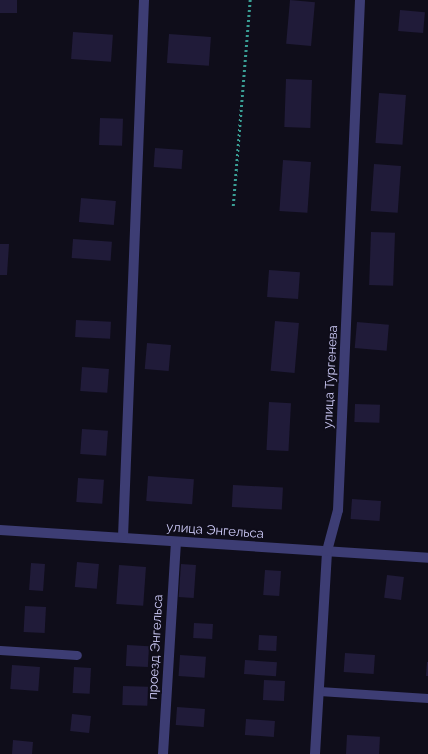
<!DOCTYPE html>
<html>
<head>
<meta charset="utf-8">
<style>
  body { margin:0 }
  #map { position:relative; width:428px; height:754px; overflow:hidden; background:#0f0d1a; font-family:Raleway,sans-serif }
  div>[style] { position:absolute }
  .building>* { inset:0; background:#201b39; transform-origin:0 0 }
  .path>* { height:2.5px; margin-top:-1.25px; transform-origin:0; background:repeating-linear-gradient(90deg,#3a9f95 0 2px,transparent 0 5px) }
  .lane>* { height:9px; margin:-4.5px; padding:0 4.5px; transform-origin:4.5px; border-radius:4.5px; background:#3d3d74 }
  .street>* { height:10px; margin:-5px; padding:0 5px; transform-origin:5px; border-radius:5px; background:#3d3d74 }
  span { translate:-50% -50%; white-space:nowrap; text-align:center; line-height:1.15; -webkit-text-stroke:3.5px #0f0d1a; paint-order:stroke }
  .street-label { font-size:13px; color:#cfccf9 }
</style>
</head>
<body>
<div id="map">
  <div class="building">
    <div style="left:0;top:0;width:17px;height:13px"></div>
    <div style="left:290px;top:0;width:25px;height:44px;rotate:5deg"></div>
    <div style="left:400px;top:10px;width:25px;height:21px;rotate:5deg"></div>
    <div style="left:73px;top:32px;width:40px;height:27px;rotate:4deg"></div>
    <div style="left:169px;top:34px;width:42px;height:29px;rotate:4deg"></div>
    <div style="left:286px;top:79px;width:26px;height:48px;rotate:2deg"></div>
    <div style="left:379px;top:93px;width:27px;height:50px;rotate:4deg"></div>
    <div style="left:100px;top:118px;width:23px;height:27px;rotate:2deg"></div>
    <div style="left:155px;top:148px;width:28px;height:19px;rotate:4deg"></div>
    <div style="left:283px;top:160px;width:28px;height:51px;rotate:4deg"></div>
    <div style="left:374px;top:164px;width:27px;height:47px;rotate:4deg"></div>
    <div style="left:81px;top:198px;width:35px;height:24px;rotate:5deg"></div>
    <div style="left:371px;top:232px;width:24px;height:53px;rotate:2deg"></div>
    <div style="left:73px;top:239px;width:39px;height:19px;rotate:4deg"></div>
    <div style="clip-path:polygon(0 244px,9px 244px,7px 275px,0 275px)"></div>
    <div style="left:269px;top:270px;width:31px;height:27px;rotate:4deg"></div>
    <div style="left:76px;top:320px;width:35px;height:17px;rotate:3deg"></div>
    <div style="left:275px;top:321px;width:24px;height:50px;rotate:5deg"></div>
    <div style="left:357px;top:322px;width:32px;height:26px;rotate:5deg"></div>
    <div style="left:147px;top:343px;width:24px;height:26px;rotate:5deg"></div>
    <div style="left:82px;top:367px;width:27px;height:24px;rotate:4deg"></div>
    <div style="left:269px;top:402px;width:22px;height:48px;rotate:3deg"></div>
    <div style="left:355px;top:404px;width:25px;height:18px;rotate:2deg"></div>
    <div style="left:82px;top:429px;width:26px;height:25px;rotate:4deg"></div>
    <div style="left:148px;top:476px;width:46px;height:25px;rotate:4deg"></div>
    <div style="left:78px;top:478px;width:26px;height:24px;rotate:4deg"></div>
    <div style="left:233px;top:485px;width:50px;height:22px;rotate:3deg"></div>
    <div style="left:352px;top:499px;width:29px;height:20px;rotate:4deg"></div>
    <div style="left:77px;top:562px;width:22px;height:25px;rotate:5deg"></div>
    <div style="left:31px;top:563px;width:14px;height:27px;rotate:4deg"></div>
    <div style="left:181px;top:564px;width:15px;height:33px;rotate:4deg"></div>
    <div style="left:119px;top:565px;width:27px;height:39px;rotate:4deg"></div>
    <div style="left:265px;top:570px;width:16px;height:25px;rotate:4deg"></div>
    <div style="left:387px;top:575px;width:17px;height:23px;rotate:7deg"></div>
    <div style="left:25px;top:606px;width:21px;height:26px;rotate:3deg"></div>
    <div style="left:194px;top:623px;width:19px;height:15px;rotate:3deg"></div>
    <div style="left:259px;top:635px;width:18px;height:15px;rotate:3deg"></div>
    <div style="left:127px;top:645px;width:22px;height:21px;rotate:3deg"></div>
    <div style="left:345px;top:653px;width:30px;height:19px;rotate:4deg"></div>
    <div style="left:180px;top:655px;width:26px;height:21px;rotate:4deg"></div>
    <div style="left:245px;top:660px;width:32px;height:14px;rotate:4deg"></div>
    <div style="clip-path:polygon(427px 662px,428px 662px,428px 676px,426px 676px)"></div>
    <div style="left:12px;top:665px;width:28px;height:24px;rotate:4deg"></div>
    <div style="left:74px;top:667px;width:17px;height:26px;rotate:3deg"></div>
    <div style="left:264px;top:680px;width:21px;height:20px;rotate:3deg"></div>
    <div style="left:123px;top:686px;width:25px;height:19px;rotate:2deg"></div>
    <div style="left:177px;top:707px;width:28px;height:18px;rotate:4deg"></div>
    <div style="left:72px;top:714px;width:19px;height:17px;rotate:6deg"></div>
    <div style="left:246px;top:719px;width:29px;height:16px;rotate:4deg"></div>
    <div style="left:347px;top:735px;width:33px;height:19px;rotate:3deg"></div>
    <div style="clip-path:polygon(13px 740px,33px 742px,32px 754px,12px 754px)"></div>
  </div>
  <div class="path">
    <div style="left:233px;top:206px;width:207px;rotate:-85.3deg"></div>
  </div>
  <div class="lane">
    <div style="left:0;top:650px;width:77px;rotate:3.7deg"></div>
    <div style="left:319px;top:691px;width:109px;rotate:3.7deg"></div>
  </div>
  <div class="street">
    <div style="left:0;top:530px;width:429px;rotate:3.7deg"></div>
    <div style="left:123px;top:537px;width:537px;rotate:-87.76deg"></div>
    <div style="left:163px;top:754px;width:212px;rotate:-86.5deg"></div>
    <div style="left:315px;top:754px;width:203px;rotate:-86.6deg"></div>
    <div style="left:327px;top:551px;width:42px;rotate:-75deg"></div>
    <div style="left:338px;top:510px;width:510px;rotate:-87.53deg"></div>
  </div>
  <div class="street-label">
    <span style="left:331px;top:377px;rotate:-87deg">улица Тургенева</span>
    <span style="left:215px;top:531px;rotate:4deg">улица Энгельса</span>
    <span style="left:156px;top:647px;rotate:-87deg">проезд Энгельса</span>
  </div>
</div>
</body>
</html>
